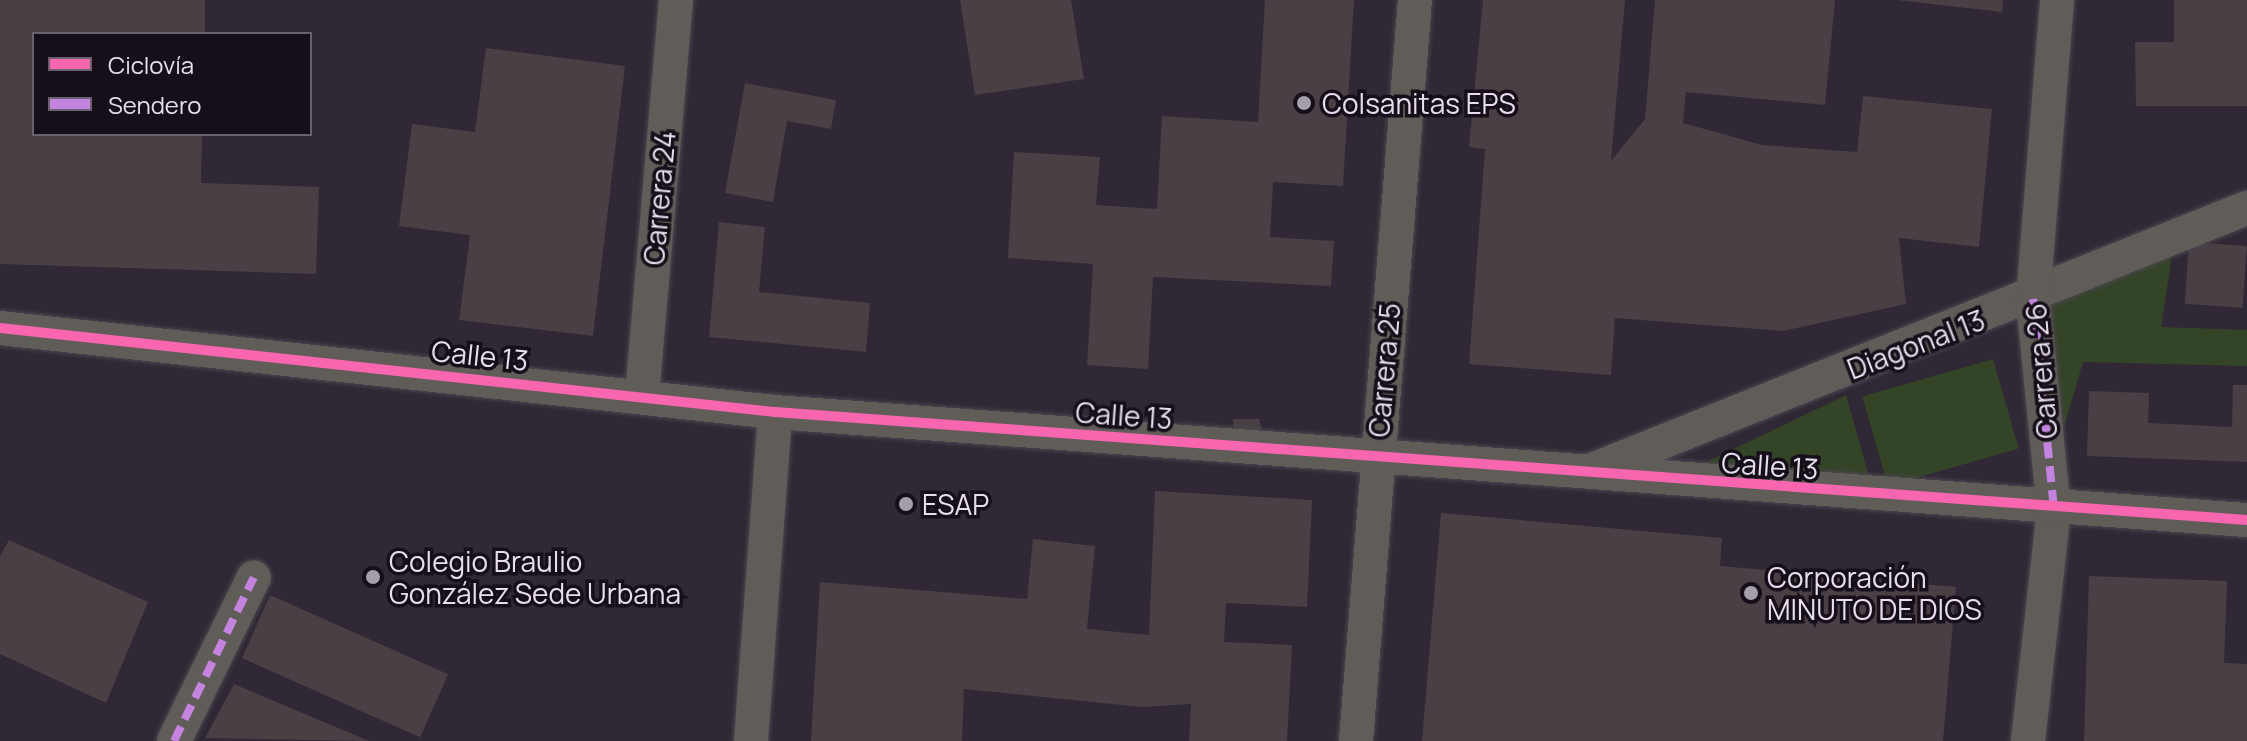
<!DOCTYPE html>
<html>
<head>
<meta charset="utf-8">
<style>
  body { margin:0 }
  #map { position:relative; width:2247px; height:741px; overflow:hidden; background:#302834; font-family:Manrope,sans-serif }
  div>[style] { position:absolute }
  .green>* { inset:0; background:#344527; transform-origin:0 0 }
  .building>* { inset:0; background:#493f44; transform-origin:0 0 }
  .roads { filter:drop-shadow(0 0 2px #4c4651) drop-shadow(0 0 2px #4c4651) }
  .street>* { height:34px; margin:-17px; padding:0 17px; transform-origin:17px; border-radius:17px; background:#605c58 }
  .quiet>* { height:8px; margin-top:-4px; transform-origin:0; background:repeating-linear-gradient(90deg,#c483df 0 16px,transparent 0 24px) }
  .cycleway>* { height:10px; margin:-5px; padding:0 5px; transform-origin:5px; border-radius:5px; background:#f766af }
  .dots>* { width:22px; height:22px; translate:-50% -50%; box-sizing:border-box; border:4px solid #160f19; border-radius:50% }
  span { translate:-50% -50%; white-space:nowrap; text-align:center; line-height:1.15; -webkit-text-stroke:7px #160f19; paint-order:stroke }
  .poi-label { font-size:28px; color:#e7dded }
  .left { translate:0 -50%; text-align:left }
  .street-label { font-size:28px; color:#e7dded }
  .legend { position:absolute; left:32px; top:32px; width:280px; height:104px; box-sizing:border-box; background:#160f19; border:2px solid #6a616e; margin:0; padding:10px 14px; list-style:none; font-size:24px; color:#e7dded }
  .legend li { display:flex; align-items:center; gap:16px; height:40px }
  .legend b { width:40px; border:2px solid #6a616e }
</style>
</head>
<body>
<div id="map">
  <div class="green">
    <div style="clip-path:polygon(2173px 249px,2161px 327px,2247px 330px,2247px 366px,2083px 362px,2058px 448px,2048px 299px)"></div>
    <div style="left:1993px;top:359px;width:93px;height:136px;rotate:74deg"></div>
    <div style="clip-path:polygon(1846px 395px,1870px 480px,1692px 469px)"></div>
  </div>
  <div class="building">
    <div style="clip-path:polygon(0 0,205px 0,205px 34px,34px 34px,34px 134px,202px 134px,201px 183px,319px 187px,316px 274px,0 264px)"></div>
    <div style="clip-path:polygon(960px 0,1071px 0,1084px 79px,975px 95px)"></div>
    <div style="clip-path:polygon(1265px 0,1354px 0,1343px 186px,1273px 182px,1270px 237px,1334px 241px,1331px 286px,1153px 277px,1148px 369px,1087px 365px,1093px 264px,1008px 258px,1014px 152px,1100px 157px,1096px 205px,1157px 209px,1162px 116px,1258px 122px)"></div>
    <div style="clip-path:polygon(1483px 0,1625px 0,1611px 161px,1645px 119px,1655px 0,1835px 0,1825px 105px,1686px 92px,1683px 123px,1762px 145px,1857px 152px,1863px 96px,1992px 109px,1979px 247px,1899px 238px,1906px 304px,1783px 331px,1615px 318px,1611px 375px,1469px 364px,1485px 149px,1469px 147px)"></div>
    <div style="clip-path:polygon(1897px 0,2003px 0,2002px 12px)"></div>
    <div style="clip-path:polygon(2174px 0,2247px 0,2247px 106px,2136px 106px,2135px 42px,2174px 42px)"></div>
    <div style="clip-path:polygon(486px 48px,625px 66px,593px 336px,459px 320px,470px 235px,399px 226px,412px 124px,475px 132px)"></div>
    <div style="clip-path:polygon(745px 83px,836px 100px,831px 129px,787px 121px,773px 202px,725px 193px)"></div>
    <div style="clip-path:polygon(719px 222px,765px 227px,759px 292px,870px 303px,866px 352px,709px 337px)"></div>
    <div style="left:2189px;top:242px;width:58px;height:62px;rotate:4deg"></div>
    <div style="clip-path:polygon(2233px 385px,2247px 385px,2247px 462px,2087px 456px,2089px 391px,2149px 393px,2148px 423px,2232px 427px)"></div>
    <div style="clip-path:polygon(1233px 419px,1259px 419px,1265px 440px,1234px 438px)"></div>
    <div style="clip-path:polygon(1155px 491px,1312px 500px,1307px 607px,1226px 603px,1224px 642px,1292px 645px,1287px 741px,1189px 741px,1191px 704px,1142px 707px,964px 689px,962px 741px,811px 741px,820px 582px,1027px 599px,1033px 539px,1095px 546px,1087px 629px,1149px 635px)"></div>
    <div style="clip-path:polygon(1441px 513px,1722px 538px,1720px 566px,1956px 587px,1943px 741px,1422px 741px)"></div>
    <div style="clip-path:polygon(9px 540px,148px 602px,106px 703px,0 654px,0 556px)"></div>
    <div style="clip-path:polygon(2089px 576px,2227px 581px,2224px 663px,2247px 664px,2247px 741px,2084px 741px)"></div>
    <div style="left:270px;top:595px;width:195px;height:69px;rotate:24deg"></div>
    <div style="clip-path:polygon(234px 684px,369px 741px,205px 738px)"></div>
  </div>
  <div class="roads">
    <div class="street">
      <div style="left:0;top:328px;width:780px;rotate:6.19deg"></div>
      <div style="left:775px;top:412px;width:1476px;rotate:4.2deg"></div>
      <div style="left:642px;top:396px;width:397px;rotate:-85.1deg"></div>
      <div style="left:1590px;top:471px;width:708px;rotate:-21.82deg"></div>
      <div style="left:174px;top:741px;width:182px;rotate:-64deg"></div>
      <div style="left:751px;top:741px;width:330px;rotate:-85.8deg"></div>
      <div style="left:1356px;top:741px;width:743px;rotate:-85.45deg"></div>
      <div style="left:2028px;top:741px;width:231px;rotate:-83.6deg"></div>
      <div style="left:2054px;top:511px;width:213px;rotate:-95.7deg"></div>
      <div style="left:2033px;top:299px;width:300px;rotate:-85.4deg"></div>
    </div>
  </div>
  <div class="quiet">
    <div style="left:2033px;top:299px;width:212px;rotate:84.3deg"></div>
    <div style="left:174px;top:741px;width:182px;rotate:-64deg"></div>
  </div>
  <div class="cycleway">
    <div style="left:0;top:328px;width:780px;rotate:6.19deg"></div>
    <div style="left:775px;top:412px;width:1476px;rotate:4.2deg"></div>
  </div>
  <div class="dots">
    <div style="left:1304px;top:103px;background:#a79eac"></div>
    <div style="left:906px;top:504px;background:#a79eac"></div>
    <div style="left:373px;top:577px;background:#a79eac"></div>
    <div style="left:1751px;top:593px;background:#a79eac"></div>
  </div>
  <div class="poi-label">
    <span class="left" style="left:1322px;top:103px">Colsanitas EPS</span>
    <span class="left" style="left:922px;top:504px">ESAP</span>
    <span class="left" style="left:389px;top:577px">Colegio Braulio<br>González Sede Urbana</span>
    <span class="left" style="left:1767px;top:593px">Corporación<br>MINUTO DE DIOS</span>
  </div>
  <div class="street-label">
    <span style="left:659px;top:198px;rotate:-85deg">Carrera 24</span>
    <span style="left:1916px;top:344px;rotate:-21deg">Diagonal 13</span>
    <span style="left:480px;top:355px;rotate:6deg">Calle 13</span>
    <span style="left:1384px;top:370px;rotate:-85deg">Carrera 25</span>
    <span style="left:2041px;top:371px;rotate:-95deg">Carrera 26</span>
    <span style="left:1124px;top:415px;rotate:4deg">Calle 13</span>
    <span style="left:1770px;top:465px;rotate:4deg">Calle 13</span>
  </div>
  <ul class="legend">
  <li><b style="height:10px;background:#f766af"></b>Ciclovía</li>
  <li><b style="height:10px;background:#c483df"></b>Sendero</li>
  </ul>
</div>
</body>
</html>
